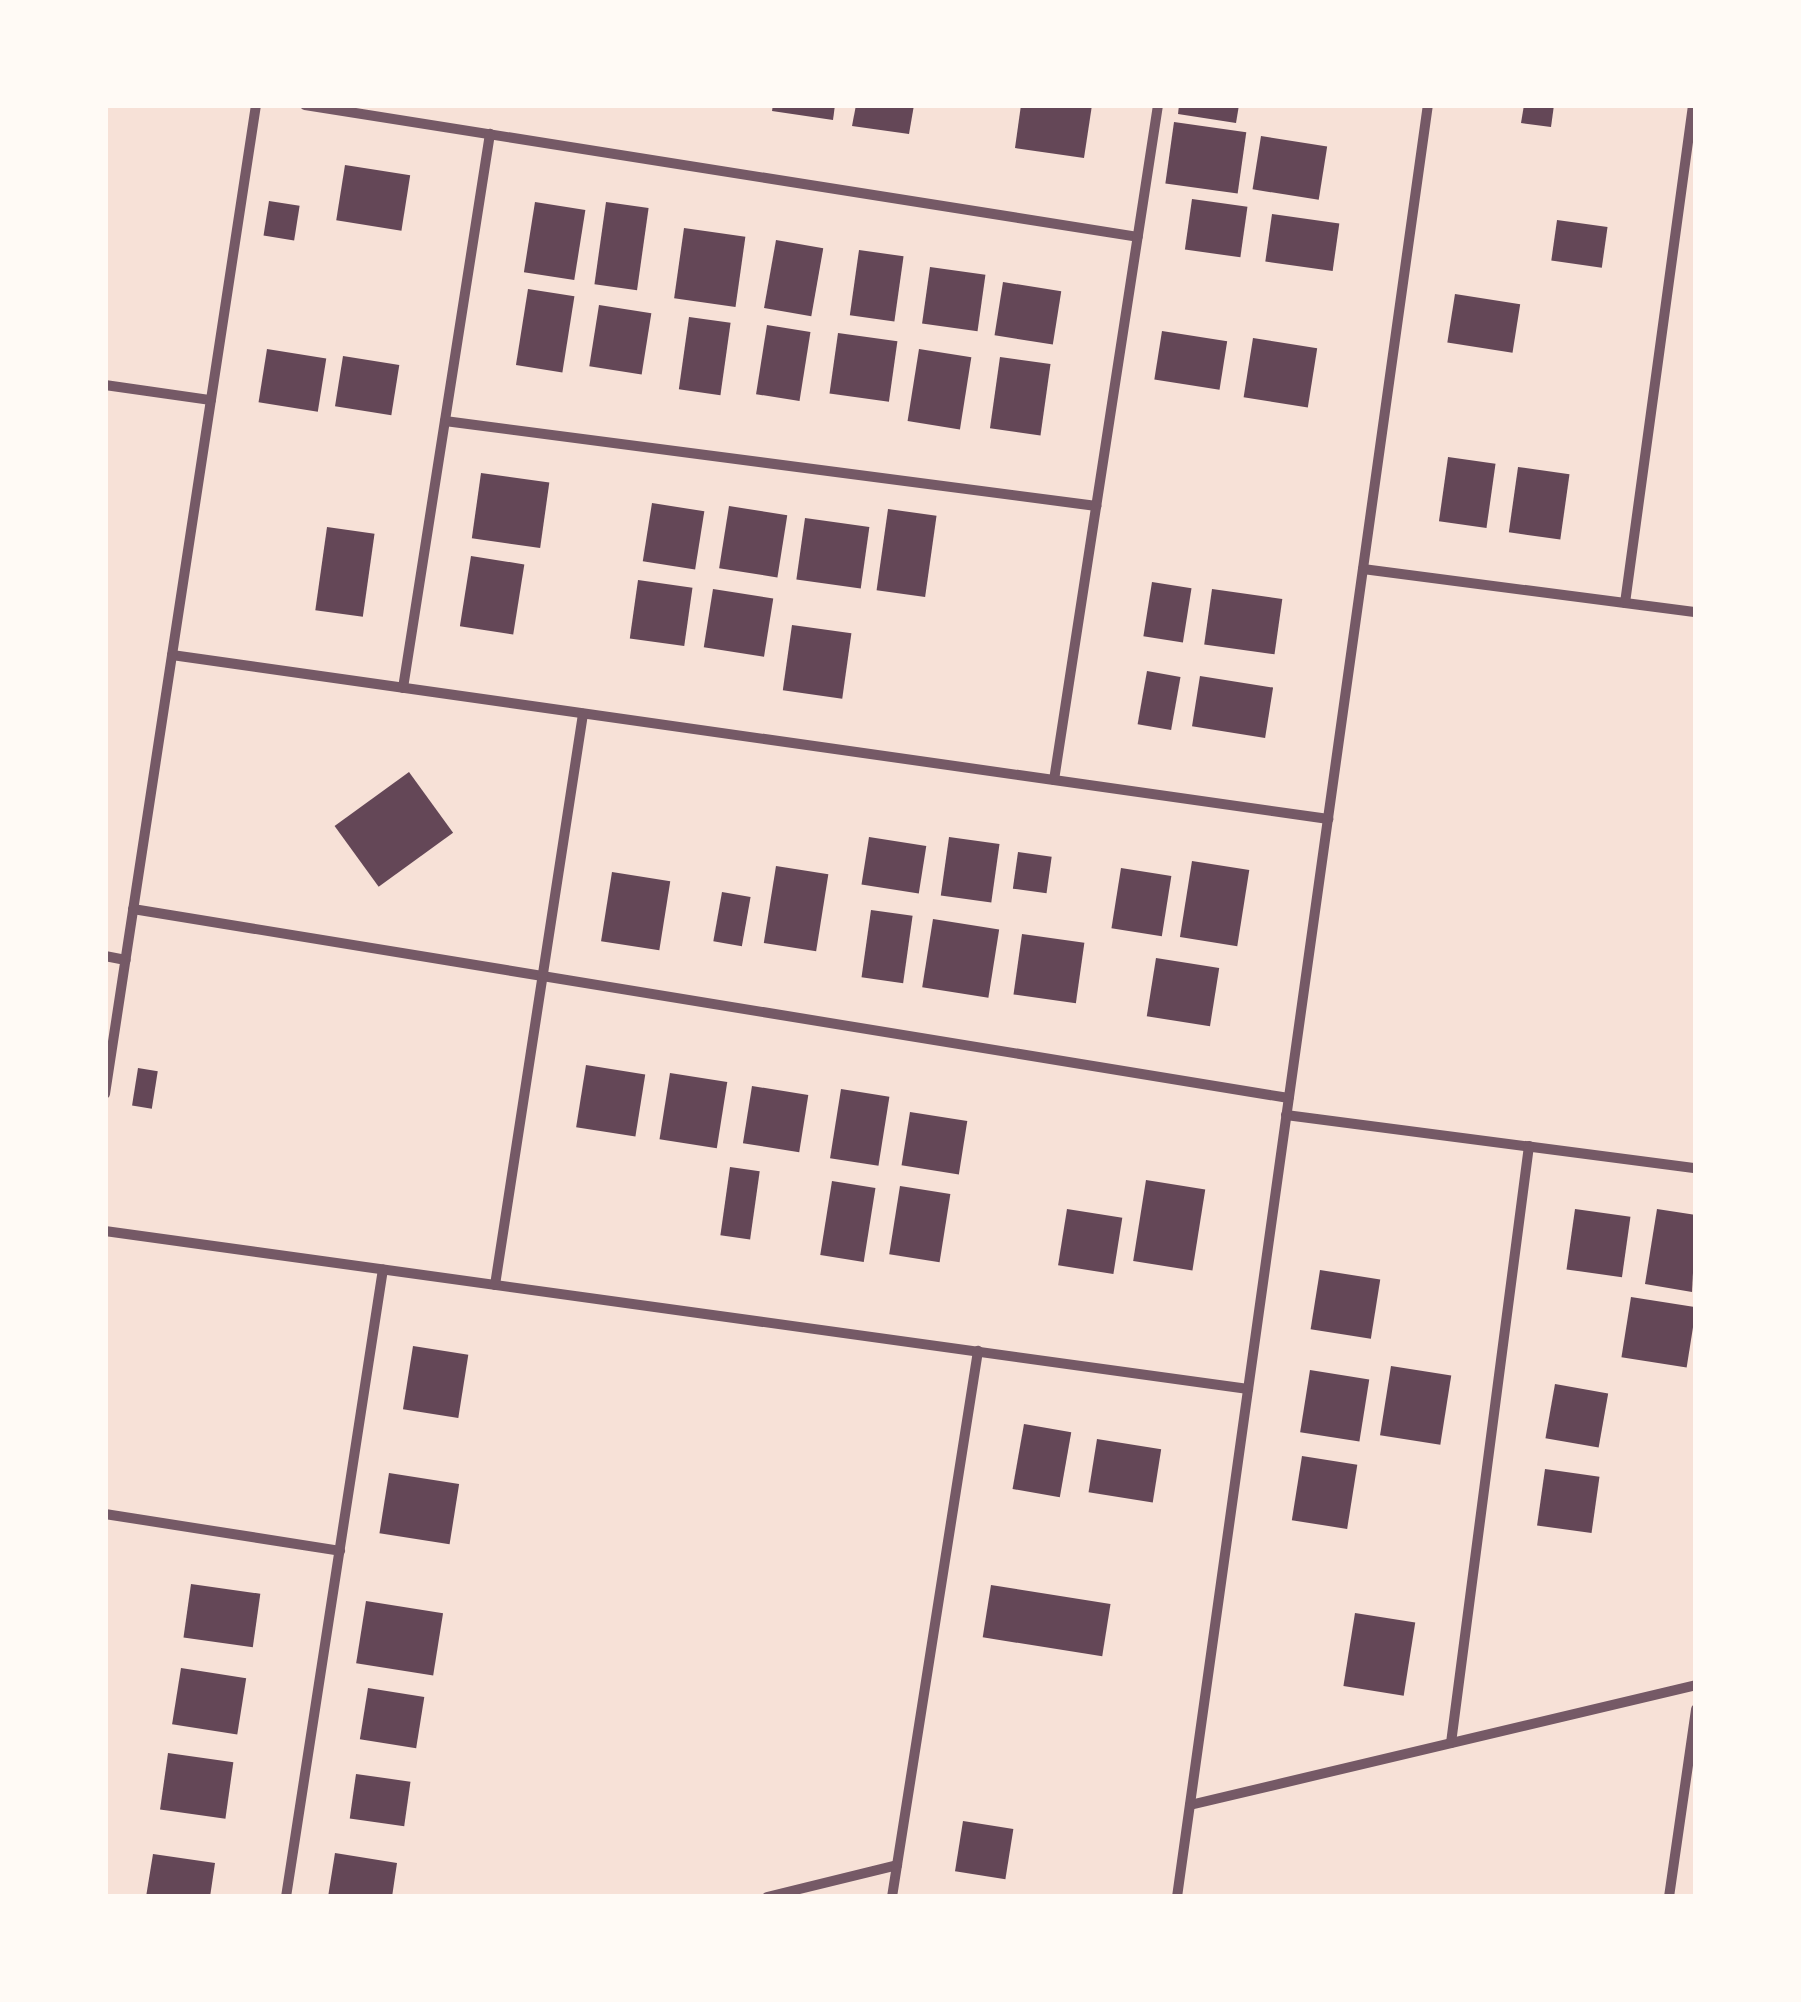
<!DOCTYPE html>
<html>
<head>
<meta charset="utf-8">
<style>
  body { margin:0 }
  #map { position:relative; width:1801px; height:2002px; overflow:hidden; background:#f7e1d7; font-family:"Golos Text",sans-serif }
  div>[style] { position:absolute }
  .building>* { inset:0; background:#644757; transform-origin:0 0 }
  .minor>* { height:10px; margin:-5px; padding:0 5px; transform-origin:5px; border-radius:5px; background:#755966 }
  span { translate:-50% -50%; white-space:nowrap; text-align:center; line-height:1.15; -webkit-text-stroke:8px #fffaf5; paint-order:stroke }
  .frame { position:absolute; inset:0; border:108px solid #fffaf5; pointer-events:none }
</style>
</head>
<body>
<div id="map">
  <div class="building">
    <div style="clip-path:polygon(773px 105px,835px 105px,833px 120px,772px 111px)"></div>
    <div style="clip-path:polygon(856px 105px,914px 105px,909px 134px,852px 126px)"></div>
    <div style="clip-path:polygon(1021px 105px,1092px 105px,1084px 158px,1015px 148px)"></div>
    <div style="clip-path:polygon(1179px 105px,1239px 105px,1236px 123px,1178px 114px)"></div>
    <div style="clip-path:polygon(1524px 105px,1554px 105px,1551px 127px,1521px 123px)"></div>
    <div style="left:1174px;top:122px;width:73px;height:62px;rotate:8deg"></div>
    <div style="left:1261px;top:136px;width:67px;height:54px;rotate:9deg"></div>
    <div style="left:345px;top:165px;width:66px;height:56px;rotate:9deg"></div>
    <div style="left:1192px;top:199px;width:56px;height:51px;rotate:8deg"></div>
    <div style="left:269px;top:201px;width:31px;height:35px;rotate:9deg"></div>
    <div style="left:535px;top:202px;width:51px;height:71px;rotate:9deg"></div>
    <div style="left:606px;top:202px;width:43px;height:83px;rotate:8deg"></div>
    <div style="left:1272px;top:214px;width:68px;height:48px;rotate:8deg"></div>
    <div style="left:1557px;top:220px;width:51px;height:41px;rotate:8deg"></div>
    <div style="left:684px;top:228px;width:62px;height:71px;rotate:8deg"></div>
    <div style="left:776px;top:240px;width:48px;height:69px;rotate:10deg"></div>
    <div style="left:859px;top:250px;width:45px;height:66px;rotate:8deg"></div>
    <div style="left:930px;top:267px;width:56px;height:57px;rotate:8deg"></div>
    <div style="left:1003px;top:282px;width:59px;height:54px;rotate:9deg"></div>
    <div style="left:528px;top:289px;width:47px;height:77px;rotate:9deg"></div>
    <div style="left:1455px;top:294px;width:66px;height:49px;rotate:9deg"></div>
    <div style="left:599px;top:305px;width:53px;height:62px;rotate:9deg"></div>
    <div style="left:689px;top:317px;width:42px;height:73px;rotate:8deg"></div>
    <div style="left:767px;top:325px;width:44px;height:70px;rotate:9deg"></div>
    <div style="left:1162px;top:331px;width:66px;height:49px;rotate:9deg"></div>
    <div style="left:838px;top:333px;width:60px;height:61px;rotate:8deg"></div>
    <div style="left:1253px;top:338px;width:65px;height:60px;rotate:9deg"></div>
    <div style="left:267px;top:349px;width:60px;height:54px;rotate:9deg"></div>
    <div style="left:919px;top:349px;width:53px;height:73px;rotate:9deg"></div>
    <div style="left:343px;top:356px;width:57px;height:51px;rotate:9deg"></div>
    <div style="left:1000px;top:357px;width:51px;height:72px;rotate:8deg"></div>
    <div style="left:1448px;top:457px;width:48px;height:65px;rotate:8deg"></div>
    <div style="left:1518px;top:467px;width:52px;height:66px;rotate:8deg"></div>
    <div style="left:481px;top:473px;width:69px;height:66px;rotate:8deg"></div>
    <div style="left:652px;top:503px;width:53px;height:59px;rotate:9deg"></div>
    <div style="left:729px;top:506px;width:59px;height:63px;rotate:9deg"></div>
    <div style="left:888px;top:509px;width:49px;height:82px;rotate:8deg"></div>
    <div style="left:805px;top:518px;width:65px;height:62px;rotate:8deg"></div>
    <div style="left:327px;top:527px;width:48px;height:84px;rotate:8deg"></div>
    <div style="left:471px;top:556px;width:54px;height:71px;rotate:9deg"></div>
    <div style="left:638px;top:580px;width:55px;height:59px;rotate:8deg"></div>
    <div style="left:1152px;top:582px;width:40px;height:55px;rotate:9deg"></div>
    <div style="left:713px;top:589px;width:61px;height:59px;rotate:9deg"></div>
    <div style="left:1212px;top:589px;width:71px;height:56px;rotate:8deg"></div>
    <div style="left:792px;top:625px;width:60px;height:66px;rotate:8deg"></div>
    <div style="left:1147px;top:671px;width:34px;height:54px;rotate:10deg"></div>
    <div style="left:1200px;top:676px;width:74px;height:51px;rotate:9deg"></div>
    <div style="left:409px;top:772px;width:75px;height:92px;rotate:54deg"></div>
    <div style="left:869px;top:837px;width:58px;height:48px;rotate:9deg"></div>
    <div style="left:949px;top:837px;width:51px;height:59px;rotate:8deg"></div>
    <div style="left:1018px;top:852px;width:34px;height:37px;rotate:8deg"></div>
    <div style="left:1192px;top:861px;width:58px;height:77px;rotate:9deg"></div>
    <div style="left:776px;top:866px;width:53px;height:78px;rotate:9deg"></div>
    <div style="left:1121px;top:868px;width:51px;height:61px;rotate:9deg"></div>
    <div style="left:612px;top:872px;width:59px;height:70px;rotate:9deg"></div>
    <div style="left:722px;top:892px;width:29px;height:50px;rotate:10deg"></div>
    <div style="left:871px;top:910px;width:42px;height:68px;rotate:8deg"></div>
    <div style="left:933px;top:919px;width:67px;height:69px;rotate:9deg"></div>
    <div style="left:1022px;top:934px;width:63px;height:61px;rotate:8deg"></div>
    <div style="left:1156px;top:958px;width:64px;height:59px;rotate:9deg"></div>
    <div style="left:586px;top:1065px;width:60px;height:63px;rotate:9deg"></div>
    <div style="left:138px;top:1068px;width:20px;height:38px;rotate:9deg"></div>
    <div style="left:670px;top:1073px;width:58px;height:67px;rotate:9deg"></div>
    <div style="left:752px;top:1086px;width:57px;height:58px;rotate:9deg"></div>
    <div style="left:841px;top:1089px;width:49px;height:70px;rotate:9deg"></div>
    <div style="left:910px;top:1112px;width:58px;height:54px;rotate:9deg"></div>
    <div style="left:730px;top:1167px;width:30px;height:69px;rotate:8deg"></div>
    <div style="left:1146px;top:1180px;width:60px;height:82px;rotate:9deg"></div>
    <div style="left:832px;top:1181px;width:44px;height:75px;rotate:9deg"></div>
    <div style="left:900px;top:1186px;width:51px;height:69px;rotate:9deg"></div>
    <div style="left:1067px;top:1209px;width:56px;height:57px;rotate:9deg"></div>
    <div style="left:1575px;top:1209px;width:56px;height:61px;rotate:8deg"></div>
    <div style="clip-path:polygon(1657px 1209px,1696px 1215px,1692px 1292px,1645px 1284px)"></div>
    <div style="left:1320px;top:1270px;width:61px;height:60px;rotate:9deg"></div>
    <div style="left:1631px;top:1297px;width:66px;height:61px;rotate:9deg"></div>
    <div style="left:413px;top:1346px;width:56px;height:64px;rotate:9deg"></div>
    <div style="left:1391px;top:1366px;width:61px;height:70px;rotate:9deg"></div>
    <div style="left:1310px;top:1370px;width:60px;height:63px;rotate:9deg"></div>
    <div style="left:1555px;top:1384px;width:54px;height:55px;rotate:10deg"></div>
    <div style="left:1024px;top:1424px;width:48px;height:66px;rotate:10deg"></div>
    <div style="left:1097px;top:1439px;width:65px;height:54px;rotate:9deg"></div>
    <div style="left:1302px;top:1456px;width:56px;height:65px;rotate:9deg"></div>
    <div style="left:1545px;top:1469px;width:55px;height:57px;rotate:8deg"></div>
    <div style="left:389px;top:1473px;width:71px;height:61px;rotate:9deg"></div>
    <div style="left:191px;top:1584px;width:70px;height:54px;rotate:8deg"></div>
    <div style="left:991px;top:1585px;width:121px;height:53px;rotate:9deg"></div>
    <div style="left:366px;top:1601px;width:78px;height:63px;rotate:9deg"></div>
    <div style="left:1355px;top:1613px;width:61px;height:74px;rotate:9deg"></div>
    <div style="left:181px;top:1668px;width:66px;height:57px;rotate:9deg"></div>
    <div style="left:368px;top:1688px;width:57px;height:52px;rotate:9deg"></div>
    <div style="left:168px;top:1753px;width:66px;height:57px;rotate:8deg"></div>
    <div style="left:356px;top:1774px;width:55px;height:45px;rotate:8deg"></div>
    <div style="left:963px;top:1821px;width:51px;height:51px;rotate:9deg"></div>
    <div style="clip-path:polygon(335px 1853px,397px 1863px,392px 1897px,328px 1897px)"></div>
    <div style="clip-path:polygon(153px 1854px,215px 1863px,210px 1897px,146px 1897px)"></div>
  </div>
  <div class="minor">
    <div style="left:305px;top:105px;width:843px;rotate:9deg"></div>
    <div style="left:105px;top:385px;width:107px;rotate:8.1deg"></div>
    <div style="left:445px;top:421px;width:657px;rotate:7.44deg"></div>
    <div style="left:1363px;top:569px;width:336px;rotate:7.4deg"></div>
    <div style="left:1625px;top:603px;width:503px;rotate:-82.22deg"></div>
    <div style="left:172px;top:655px;width:1168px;rotate:8.07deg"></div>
    <div style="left:403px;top:688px;width:561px;rotate:-81.08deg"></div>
    <div style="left:1054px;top:780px;width:683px;rotate:-81.24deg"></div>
    <div style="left:133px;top:909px;width:1171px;rotate:9.29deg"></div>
    <div style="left:105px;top:956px;width:21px;rotate:11deg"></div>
    <div style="left:105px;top:1094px;width:1000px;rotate:-81.32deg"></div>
    <div style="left:1286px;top:1115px;width:413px;rotate:7.4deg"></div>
    <div style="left:105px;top:1231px;width:1154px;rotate:7.87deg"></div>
    <div style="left:495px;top:1285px;width:578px;rotate:-81.24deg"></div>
    <div style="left:105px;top:1514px;width:238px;rotate:8.9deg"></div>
    <div style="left:1451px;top:1743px;width:602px;rotate:-82.56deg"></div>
    <div style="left:1190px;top:1805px;width:520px;rotate:-13.34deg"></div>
    <div style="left:286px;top:1897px;width:635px;rotate:-81.22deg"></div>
    <div style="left:767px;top:1897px;width:134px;rotate:-13.8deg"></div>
    <div style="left:892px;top:1897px;width:553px;rotate:-81.05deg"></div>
    <div style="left:1177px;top:1897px;width:1809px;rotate:-82.03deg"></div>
    <div style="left:1669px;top:1897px;width:190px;rotate:-81.8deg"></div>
  </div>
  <div class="frame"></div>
</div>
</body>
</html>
